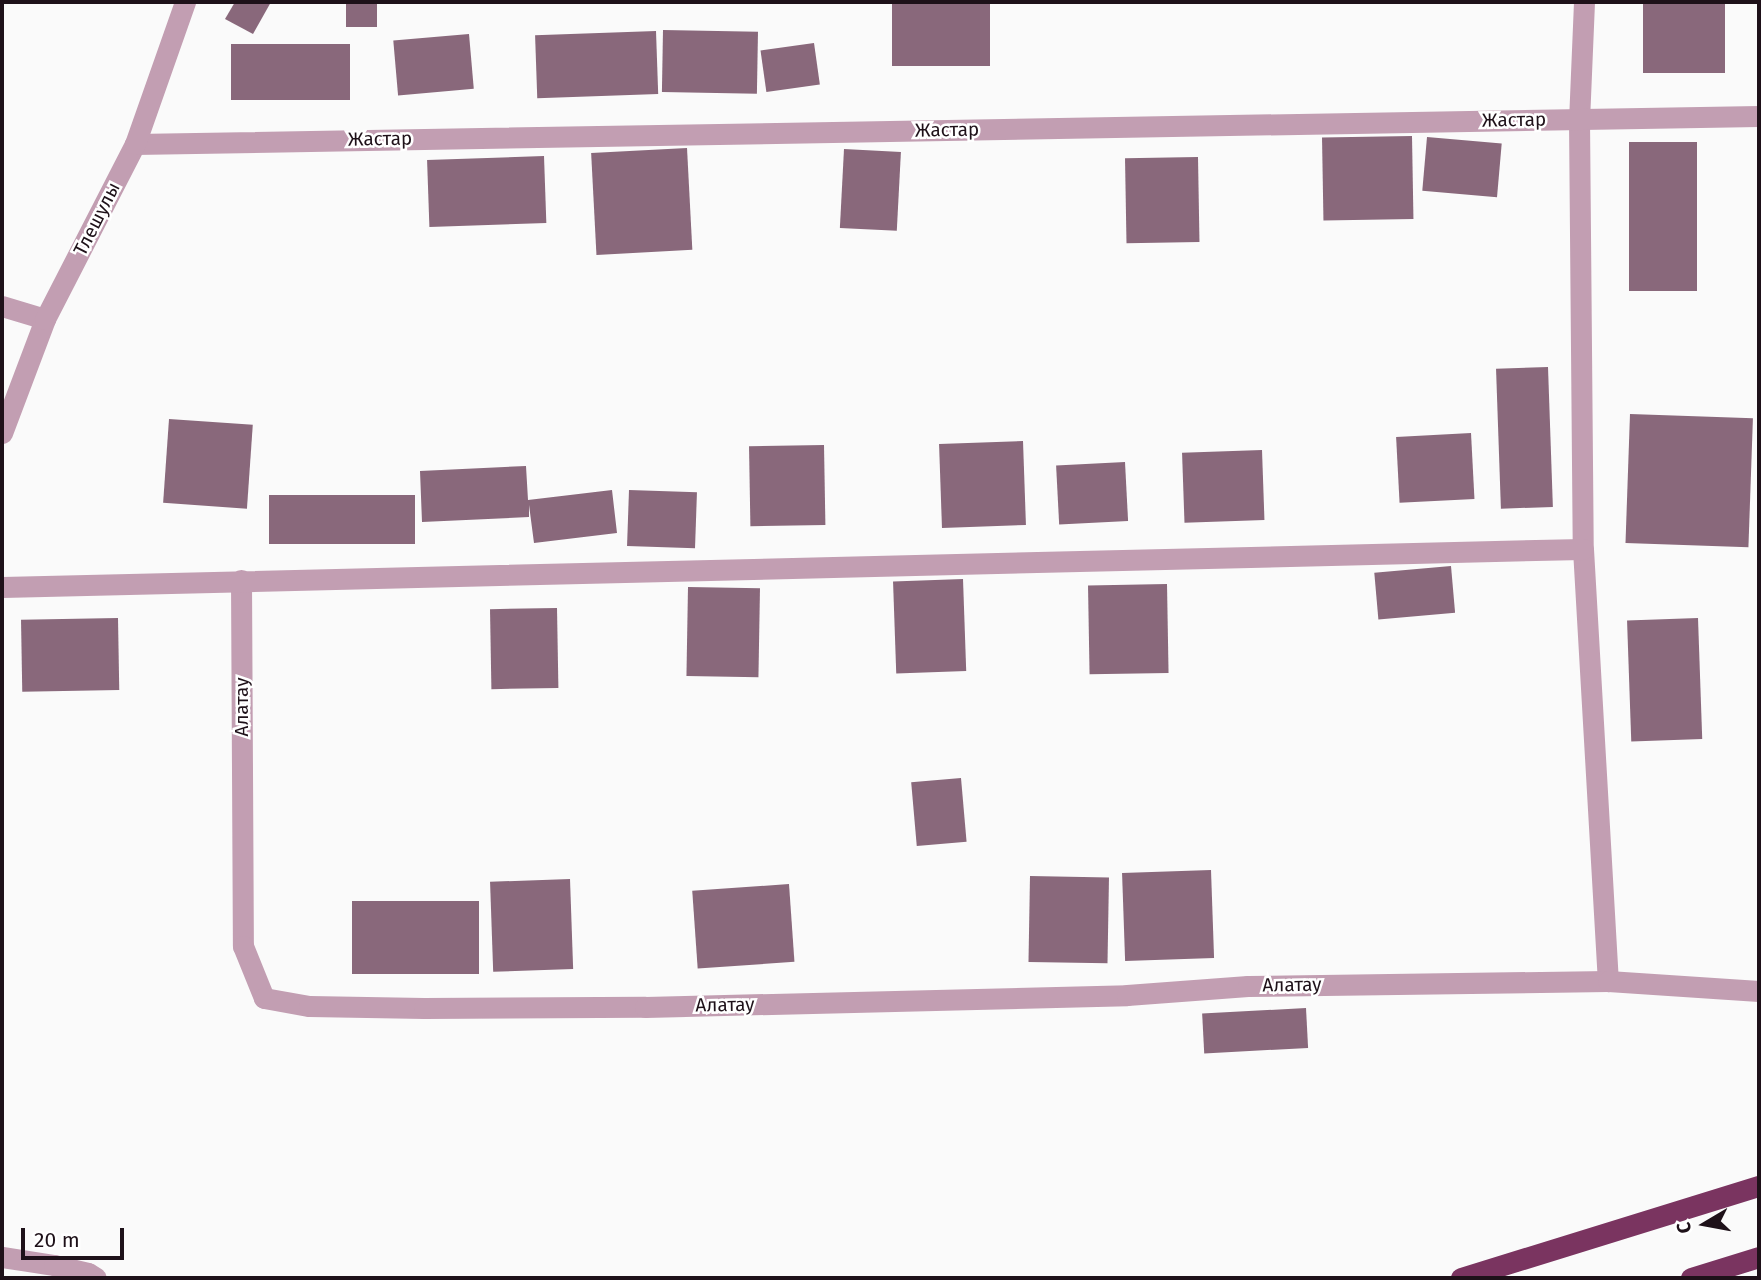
<!DOCTYPE html>
<html>
<head>
<meta charset="utf-8">
<style>
  body { margin:0 }
  #map { position:relative; width:1761px; height:1280px; overflow:hidden; background:#fafafa; font-family:"Fira Sans",sans-serif }
  div>[style] { position:absolute }
  .building>* { inset:0; background:#89687b; transform-origin:0 0 }
  .street>* { height:21px; margin:-10.5px; padding:0 10.5px; transform-origin:10.5px; border-radius:10.5px; background:#c29eb2 }
  .highway>* { height:21px; margin:-10.5px; padding:0 10.5px; transform-origin:10.5px; border-radius:10.5px; background:#7a3460 }
  span { translate:-50% -50%; white-space:nowrap; text-align:center; line-height:1.15; -webkit-text-stroke:5px #fff; paint-order:stroke }
  .street-label { font-size:19px; color:#1e1119 }
  .frame { position:absolute; inset:0; border:4px solid #1e1119; pointer-events:none }
  .north { position:absolute; left:1670px; top:1189px; width:70px; height:70px; -webkit-text-stroke:5px #fff; paint-order:stroke; rotate:260deg; font-size:19px; font-weight:700; line-height:28px; text-align:center; color:#1e1119 }
  .north::after { content:''; display:block; margin:auto; width:24px; height:32px; background:#1e1119; clip-path:polygon(50% 0,100% 100%,50% 72%,0 100%) }
  .scale { position:absolute; left:21px; top:1228px; width:103px; height:32px; box-sizing:border-box; border:4px solid #1e1119; border-top:0; padding-left:9px; font-size:21px; line-height:24px; white-space:nowrap; color:#1e1119; -webkit-text-stroke:5px #fff; paint-order:stroke }
</style>
</head>
<body>
<div id="map">
  <div class="building">
    <div style="clip-path:polygon(235px 2px,271px 2px,253px 34px,225px 19px)"></div>
    <div style="left:346px;top:2px;width:31px;height:25px"></div>
    <div style="left:892px;top:2px;width:98px;height:64px"></div>
    <div style="left:1643px;top:2px;width:82px;height:71px"></div>
    <div style="left:663px;top:30px;width:95px;height:62px;rotate:1deg"></div>
    <div style="left:656px;top:31px;width:63px;height:121px;rotate:88deg"></div>
    <div style="left:469px;top:34px;width:55px;height:76px;rotate:85deg"></div>
    <div style="left:814px;top:43px;width:42px;height:54px;rotate:82deg"></div>
    <div style="left:231px;top:44px;width:119px;height:56px"></div>
    <div style="left:1412px;top:136px;width:83px;height:90px;rotate:89deg"></div>
    <div style="left:1427px;top:137px;width:75px;height:54px;rotate:5deg"></div>
    <div style="left:1629px;top:142px;width:68px;height:149px"></div>
    <div style="left:687px;top:148px;width:102px;height:96px;rotate:87deg"></div>
    <div style="left:844px;top:149px;width:57px;height:79px;rotate:3deg"></div>
    <div style="left:544px;top:156px;width:67px;height:117px;rotate:88deg"></div>
    <div style="left:1198px;top:157px;width:85px;height:73px;rotate:89deg"></div>
    <div style="left:1548px;top:367px;width:140px;height:52px;rotate:88deg"></div>
    <div style="left:1630px;top:414px;width:123px;height:129px;rotate:2deg"></div>
    <div style="left:169px;top:419px;width:84px;height:84px;rotate:4deg"></div>
    <div style="left:1471px;top:433px;width:66px;height:75px;rotate:87deg"></div>
    <div style="left:1023px;top:441px;width:84px;height:84px;rotate:88deg"></div>
    <div style="left:824px;top:445px;width:80px;height:75px;rotate:89deg"></div>
    <div style="left:1262px;top:450px;width:70px;height:80px;rotate:88deg"></div>
    <div style="left:1125px;top:462px;width:59px;height:69px;rotate:87deg"></div>
    <div style="clip-path:polygon(526px 466px,528px 500px,612px 490px,617px 533px,534px 543px,529px 505px,529px 517px,422px 522px,420px 471px)"></div>
    <div style="left:629px;top:490px;width:68px;height:56px;rotate:2deg"></div>
    <div style="left:269px;top:495px;width:146px;height:49px"></div>
    <div style="left:1451px;top:566px;width:47px;height:77px;rotate:85deg"></div>
    <div style="left:963px;top:579px;width:92px;height:70px;rotate:88deg"></div>
    <div style="left:1167px;top:584px;width:89px;height:79px;rotate:89deg"></div>
    <div style="left:688px;top:587px;width:72px;height:89px;rotate:1deg"></div>
    <div style="left:557px;top:608px;width:80px;height:67px;rotate:89deg"></div>
    <div style="left:118px;top:618px;width:72px;height:97px;rotate:89deg"></div>
    <div style="left:1698px;top:618px;width:121px;height:71px;rotate:88deg"></div>
    <div style="left:961px;top:778px;width:64px;height:50px;rotate:85deg"></div>
    <div style="left:1211px;top:870px;width:88px;height:89px;rotate:88deg"></div>
    <div style="left:1030px;top:876px;width:79px;height:86px;rotate:1deg"></div>
    <div style="left:570px;top:879px;width:90px;height:80px;rotate:88deg"></div>
    <div style="left:789px;top:884px;width:78px;height:97px;rotate:86deg"></div>
    <div style="left:352px;top:901px;width:127px;height:73px"></div>
    <div style="left:1306px;top:1008px;width:40px;height:104px;rotate:87deg"></div>
  </div>
  <div class="street">
    <div style="left:1584px;top:2px;width:117px;rotate:92.4deg"></div>
    <div style="left:1579px;top:119px;width:430px;rotate:89.5deg"></div>
    <div style="left:1583px;top:549px;width:433px;rotate:86.7deg"></div>
    <div style="left:135px;top:144px;width:1624px;rotate:-0.99deg"></div>
    <div style="left:2px;top:306px;width:45px;rotate:16.8deg"></div>
    <div style="left:2px;top:433px;width:122px;rotate:-69.3deg"></div>
    <div style="left:45px;top:319px;width:197px;rotate:-62.8deg"></div>
    <div style="left:135px;top:144px;width:151px;rotate:-70.6deg"></div>
    <div style="left:241px;top:580px;width:366px;rotate:89.7deg"></div>
    <div style="left:243px;top:946px;width:56px;rotate:68deg"></div>
    <div style="left:264px;top:998px;width:46px;rotate:10.1deg"></div>
    <div style="left:309px;top:1006px;width:115px;rotate:1deg"></div>
    <div style="left:424px;top:1008px;width:221px;rotate:-0.3deg"></div>
    <div style="left:645px;top:1007px;width:482px;rotate:-1.4deg"></div>
    <div style="left:1127px;top:995px;width:121px;rotate:-4.3deg"></div>
    <div style="left:1248px;top:986px;width:360px;rotate:-0.8deg"></div>
    <div style="left:1608px;top:981px;width:151px;rotate:3.8deg"></div>
    <div style="left:2px;top:587px;width:1581px;rotate:-1.38deg"></div>
    <div style="left:2px;top:1257px;width:53px;rotate:8.7deg"></div>
    <div style="left:54px;top:1265px;width:35px;rotate:13deg"></div>
    <div style="left:88px;top:1273px;width:9px;rotate:32deg"></div>
  </div>
  <div class="highway">
    <div style="left:1461px;top:1278px;width:312px;rotate:-17.2deg"></div>
    <div style="left:1691px;top:1278px;width:71px;rotate:-17.2deg"></div>
  </div>
  <div class="street-label">
    <span style="left:1514px;top:120px;rotate:-1deg">Жастар</span>
    <span style="left:947px;top:130px;rotate:-1deg">Жастар</span>
    <span style="left:380px;top:139px;rotate:-1deg">Жастар</span>
    <span style="left:97px;top:219px;rotate:-63deg">Тлешулы</span>
    <span style="left:242px;top:707px;rotate:-90deg">Алатау</span>
    <span style="left:1292px;top:985px;rotate:-1deg">Алатау</span>
    <span style="left:725px;top:1005px;rotate:-1deg">Алатау</span>
  </div>
  <div class="frame"></div>
  <div class="north">С</div>
  <div class="scale">20 m</div>
</div>
</body>
</html>
